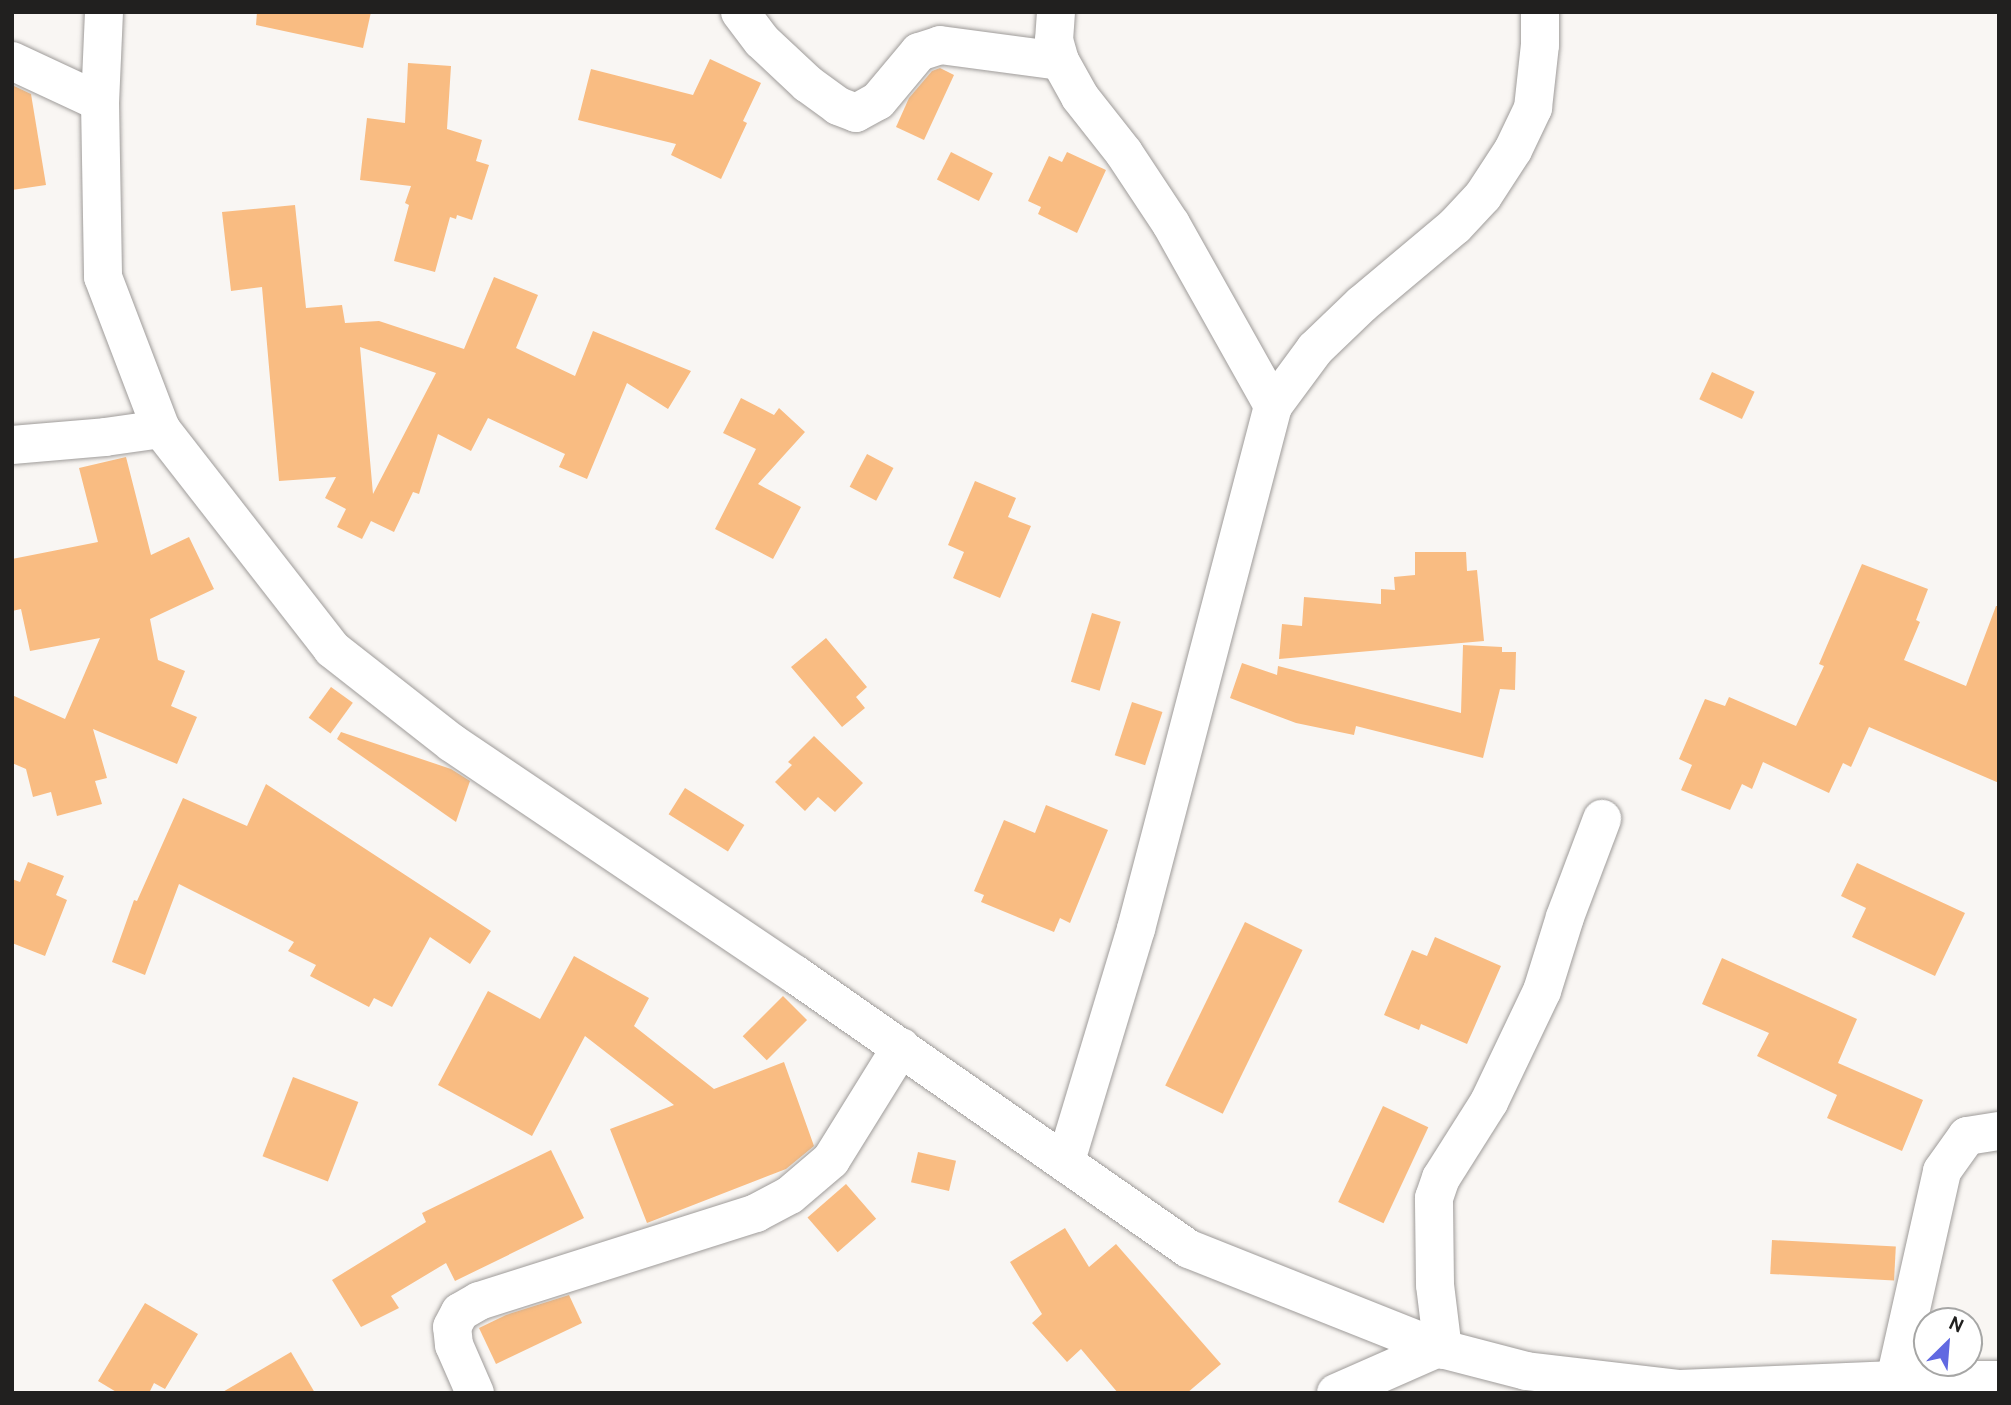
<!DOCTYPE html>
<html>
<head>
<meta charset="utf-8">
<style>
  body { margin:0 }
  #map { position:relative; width:2011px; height:1405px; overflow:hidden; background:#f9f6f3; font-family:Cabin,sans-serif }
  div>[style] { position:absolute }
  .building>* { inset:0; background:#f9bc82; transform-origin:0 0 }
  .roads { filter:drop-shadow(0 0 2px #9f9c9a) drop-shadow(0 0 2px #9f9c9a) }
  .street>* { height:38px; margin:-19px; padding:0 19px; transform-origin:19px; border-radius:19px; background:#fff }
  .secondary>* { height:38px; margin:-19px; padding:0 19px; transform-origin:19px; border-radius:19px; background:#fff }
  span { translate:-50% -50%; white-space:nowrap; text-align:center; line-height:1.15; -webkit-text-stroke:5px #fff; paint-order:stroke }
  .frame { position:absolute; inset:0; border:14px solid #21201f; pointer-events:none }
  .north { position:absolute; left:1913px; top:1307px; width:70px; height:70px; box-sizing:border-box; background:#fff; border:2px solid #a6a6a5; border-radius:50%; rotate:25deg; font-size:19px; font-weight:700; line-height:28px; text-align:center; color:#21201f }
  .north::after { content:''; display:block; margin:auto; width:24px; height:32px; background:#6169e1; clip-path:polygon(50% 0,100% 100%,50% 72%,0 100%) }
</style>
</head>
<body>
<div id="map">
  <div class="building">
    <div style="clip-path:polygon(257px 12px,371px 12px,363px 48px,256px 25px)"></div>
    <div style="clip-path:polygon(710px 59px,761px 83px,743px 121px,747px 123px,721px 179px,671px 155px,676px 144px,578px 120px,591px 69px,693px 95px)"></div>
    <div style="clip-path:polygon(408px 63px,451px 66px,447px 129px,482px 140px,476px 161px,489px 165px,472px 220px,457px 215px,456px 219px,450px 217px,435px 272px,394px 261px,409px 205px,405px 203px,411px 186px,360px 180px,367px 118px,405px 123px)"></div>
    <div style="clip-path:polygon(940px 68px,954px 75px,924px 140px,896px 127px,909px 98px,932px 71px)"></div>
    <div style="clip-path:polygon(12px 85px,31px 94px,46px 185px,12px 190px)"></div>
    <div style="left:951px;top:152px;width:47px;height:31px;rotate:27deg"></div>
    <div style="clip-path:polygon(1067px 152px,1106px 170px,1077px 233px,1038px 214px,1041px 207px,1028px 201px,1049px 156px,1062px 162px)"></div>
    <div style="clip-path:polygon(evenodd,295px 205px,306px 308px,342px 305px,345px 323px,379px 321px,464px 349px,494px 277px,538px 295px,516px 348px,575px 376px,593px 331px,691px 371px,668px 409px,627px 383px,587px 479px,559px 467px,565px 454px,488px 418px,471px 451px,438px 434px,419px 494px,413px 492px,394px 532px,371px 521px,362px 539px,337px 527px,346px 509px,325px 498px,336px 477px,279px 481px,262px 287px,231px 291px,222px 212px,295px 205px,360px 347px,436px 373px,373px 494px,366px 415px,360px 347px)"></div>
    <div style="left:1712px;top:372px;width:47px;height:30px;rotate:25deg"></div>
    <div style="clip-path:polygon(741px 398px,774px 415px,779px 408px,805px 432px,758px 484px,801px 507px,773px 559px,715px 529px,756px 449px,723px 433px)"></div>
    <div style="left:867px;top:454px;width:30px;height:37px;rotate:28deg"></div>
    <div style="clip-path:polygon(126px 457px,151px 555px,189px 537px,214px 589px,150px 619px,158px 660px,185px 671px,171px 706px,197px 717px,177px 764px,93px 729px,107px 778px,95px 781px,102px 804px,57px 816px,51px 792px,33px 797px,26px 769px,12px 763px,12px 695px,65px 719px,100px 638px,30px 651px,21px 609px,12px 611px,12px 559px,98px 542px,79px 468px)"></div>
    <div style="clip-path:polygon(975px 481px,1016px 498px,1008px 517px,1031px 526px,1000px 598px,953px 578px,964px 552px,948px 545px)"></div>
    <div style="clip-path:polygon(1415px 552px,1466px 552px,1467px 571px,1477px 570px,1484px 641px,1279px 659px,1282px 624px,1302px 626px,1304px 597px,1381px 604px,1381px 589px,1395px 590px,1394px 577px,1415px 575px)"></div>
    <div style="clip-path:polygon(1862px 564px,1928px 589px,1916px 620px,1920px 622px,1904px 660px,1966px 686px,1996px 606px,1999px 606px,1999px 783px,1869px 727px,1851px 767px,1843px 763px,1829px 793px,1763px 762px,1752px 789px,1742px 784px,1730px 810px,1681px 790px,1692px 765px,1679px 759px,1705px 699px,1725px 706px,1729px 697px,1796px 726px,1824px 666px,1819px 664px)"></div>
    <div style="left:1092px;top:613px;width:30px;height:72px;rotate:17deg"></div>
    <div style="clip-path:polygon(826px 638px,867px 687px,856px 697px,865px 708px,842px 727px,791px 667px)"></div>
    <div style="clip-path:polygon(1463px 645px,1502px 647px,1502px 652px,1516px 652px,1515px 690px,1500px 689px,1483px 758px,1356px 726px,1354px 735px,1296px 723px,1230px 698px,1242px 663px,1277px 675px,1278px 666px,1461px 713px)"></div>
    <div style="left:331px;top:687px;width:27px;height:38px;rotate:36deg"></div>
    <div style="left:1132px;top:702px;width:32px;height:56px;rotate:18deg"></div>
    <div style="clip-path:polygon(341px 732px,451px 769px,470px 781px,456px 822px,337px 739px)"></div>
    <div style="clip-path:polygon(814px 736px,863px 783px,835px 812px,818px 797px,805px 811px,775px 782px,792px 765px,788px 762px)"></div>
    <div style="clip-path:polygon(266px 784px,491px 931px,470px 964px,430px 937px,392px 1007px,374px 998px,369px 1007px,310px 976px,316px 965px,288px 951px,294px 942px,179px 884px,145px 975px,112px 962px,134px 900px,137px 901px,183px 798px,247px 826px)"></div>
    <div style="left:685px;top:788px;width:70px;height:31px;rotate:32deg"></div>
    <div style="clip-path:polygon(1046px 805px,1108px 830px,1070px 923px,1060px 918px,1054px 932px,981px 902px,984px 895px,974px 891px,1004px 820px,1035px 833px)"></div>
    <div style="clip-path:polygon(28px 862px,64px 876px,56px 895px,67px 900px,45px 956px,12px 943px,12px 879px,20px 882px)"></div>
    <div style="clip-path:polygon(1857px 863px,1965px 913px,1935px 976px,1852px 937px,1866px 908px,1841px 896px)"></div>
    <div style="left:1245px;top:922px;width:64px;height:182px;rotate:26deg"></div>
    <div style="clip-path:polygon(1435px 937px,1501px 966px,1467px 1044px,1421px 1024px,1419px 1030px,1384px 1015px,1412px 950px,1427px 956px)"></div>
    <div style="clip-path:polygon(574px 956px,649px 998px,634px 1026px,714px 1089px,784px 1062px,814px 1146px,786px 1169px,647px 1223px,610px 1129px,674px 1105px,585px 1036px,532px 1136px,438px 1085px,488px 991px,540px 1019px)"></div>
    <div style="clip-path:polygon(1722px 958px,1857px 1019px,1838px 1063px,1923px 1100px,1902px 1151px,1827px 1118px,1837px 1095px,1757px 1056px,1769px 1033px,1702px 1004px)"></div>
    <div style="left:783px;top:996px;width:34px;height:57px;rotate:45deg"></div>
    <div style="left:293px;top:1077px;width:70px;height:85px;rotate:21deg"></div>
    <div style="left:1383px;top:1106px;width:50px;height:106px;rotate:25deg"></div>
    <div style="clip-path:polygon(551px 1150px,584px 1218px,455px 1281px,446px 1263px,391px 1296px,399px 1308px,361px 1327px,332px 1280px,426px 1222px,422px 1213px)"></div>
    <div style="left:918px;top:1152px;width:39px;height:31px;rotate:13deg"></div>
    <div style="left:846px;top:1184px;width:46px;height:51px;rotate:49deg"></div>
    <div style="clip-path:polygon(1065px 1228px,1089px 1267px,1116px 1244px,1221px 1364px,1187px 1393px,1118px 1393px,1081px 1349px,1067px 1362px,1032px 1323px,1042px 1314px,1010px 1262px)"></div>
    <div style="left:1772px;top:1240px;width:124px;height:34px;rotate:3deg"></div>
    <div style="clip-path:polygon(569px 1295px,582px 1323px,496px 1364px,479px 1328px,506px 1315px)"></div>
    <div style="clip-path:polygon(145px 1303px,198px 1334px,165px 1389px,154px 1383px,149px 1393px,118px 1393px,98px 1381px)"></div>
    <div style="clip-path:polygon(291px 1352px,315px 1393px,221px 1393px)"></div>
  </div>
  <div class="roads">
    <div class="street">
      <div style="left:740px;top:12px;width:36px;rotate:53deg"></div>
      <div style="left:762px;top:41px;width:63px;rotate:43.1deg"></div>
      <div style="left:808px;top:84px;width:37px;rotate:36deg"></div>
      <div style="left:838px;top:106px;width:19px;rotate:21deg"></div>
      <div style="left:856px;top:113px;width:25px;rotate:-29deg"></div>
      <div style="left:878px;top:101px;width:64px;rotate:-50.1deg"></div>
      <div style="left:919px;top:52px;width:22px;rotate:-18deg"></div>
      <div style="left:940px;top:45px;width:121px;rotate:7.6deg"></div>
      <div style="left:1056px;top:12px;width:28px;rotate:94deg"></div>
      <div style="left:1054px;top:40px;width:22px;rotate:74deg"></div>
      <div style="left:1060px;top:61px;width:41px;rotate:60.9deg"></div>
      <div style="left:1080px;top:97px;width:71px;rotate:51.8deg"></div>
      <div style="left:1124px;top:153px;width:85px;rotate:56.5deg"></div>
      <div style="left:1171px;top:224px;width:209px;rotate:60.7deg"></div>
      <div style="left:1273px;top:406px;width:541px;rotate:104.68deg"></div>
      <div style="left:1136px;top:929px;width:242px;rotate:106.8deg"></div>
      <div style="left:12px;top:61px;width:97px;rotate:25deg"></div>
      <div style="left:1273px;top:406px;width:71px;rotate:-53.6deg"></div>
      <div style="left:1315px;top:349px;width:65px;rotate:-43.8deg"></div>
      <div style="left:1362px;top:304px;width:121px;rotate:-40deg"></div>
      <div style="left:1455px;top:226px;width:41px;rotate:-47deg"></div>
      <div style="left:1483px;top:196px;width:55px;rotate:-56.9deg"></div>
      <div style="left:1513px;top:150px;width:47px;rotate:-64.5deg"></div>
      <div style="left:1533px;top:108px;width:63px;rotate:-83.7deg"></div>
      <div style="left:1540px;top:45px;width:33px;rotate:-90deg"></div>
      <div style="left:12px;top:445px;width:93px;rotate:-4.9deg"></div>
      <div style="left:105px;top:437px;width:57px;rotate:-8.1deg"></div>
      <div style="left:1443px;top:1350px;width:65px;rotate:-97deg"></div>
      <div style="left:1435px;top:1285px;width:87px;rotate:-90.7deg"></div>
      <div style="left:1434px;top:1198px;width:21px;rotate:-71deg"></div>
      <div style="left:1441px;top:1178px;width:90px;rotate:-57.7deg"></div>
      <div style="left:1489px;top:1102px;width:123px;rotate:-64.5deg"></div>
      <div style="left:1542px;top:991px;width:77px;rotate:-72.7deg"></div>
      <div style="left:1565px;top:917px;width:105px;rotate:-69.3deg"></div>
      <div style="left:1895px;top:1380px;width:214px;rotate:-77.3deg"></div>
      <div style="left:1942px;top:1171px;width:43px;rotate:-54.5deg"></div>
      <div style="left:1967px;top:1136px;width:32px;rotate:-9deg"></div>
      <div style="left:475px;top:1393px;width:52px;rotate:-113.6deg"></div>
      <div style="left:454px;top:1345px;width:18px;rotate:-96deg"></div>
      <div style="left:452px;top:1327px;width:17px;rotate:-62deg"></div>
      <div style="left:460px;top:1312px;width:22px;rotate:-30deg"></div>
      <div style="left:479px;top:1301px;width:291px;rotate:-17.6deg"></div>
      <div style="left:756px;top:1213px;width:38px;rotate:-28deg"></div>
      <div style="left:790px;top:1195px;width:54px;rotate:-40.5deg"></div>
      <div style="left:831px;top:1160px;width:133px;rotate:-58.2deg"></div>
      <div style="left:1336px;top:1393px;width:111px;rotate:-23.8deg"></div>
    </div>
    <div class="secondary">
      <div style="left:104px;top:12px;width:90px;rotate:92.5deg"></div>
      <div style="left:100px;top:102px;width:175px;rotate:89deg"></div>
      <div style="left:103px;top:277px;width:163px;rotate:69.1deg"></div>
      <div style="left:161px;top:429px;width:279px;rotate:52.1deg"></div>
      <div style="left:332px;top:649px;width:152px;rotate:38.1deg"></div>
      <div style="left:452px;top:743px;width:415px;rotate:34deg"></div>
      <div style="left:796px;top:975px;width:479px;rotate:34.9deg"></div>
      <div style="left:1189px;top:1249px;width:268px;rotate:21.7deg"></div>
      <div style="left:1438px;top:1348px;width:91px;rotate:14.6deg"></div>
      <div style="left:1526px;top:1371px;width:155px;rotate:6.7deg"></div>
      <div style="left:1680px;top:1389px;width:215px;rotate:-2.4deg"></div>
      <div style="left:1895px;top:1380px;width:104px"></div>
    </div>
  </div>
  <div class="frame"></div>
  <div class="north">N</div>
</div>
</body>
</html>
